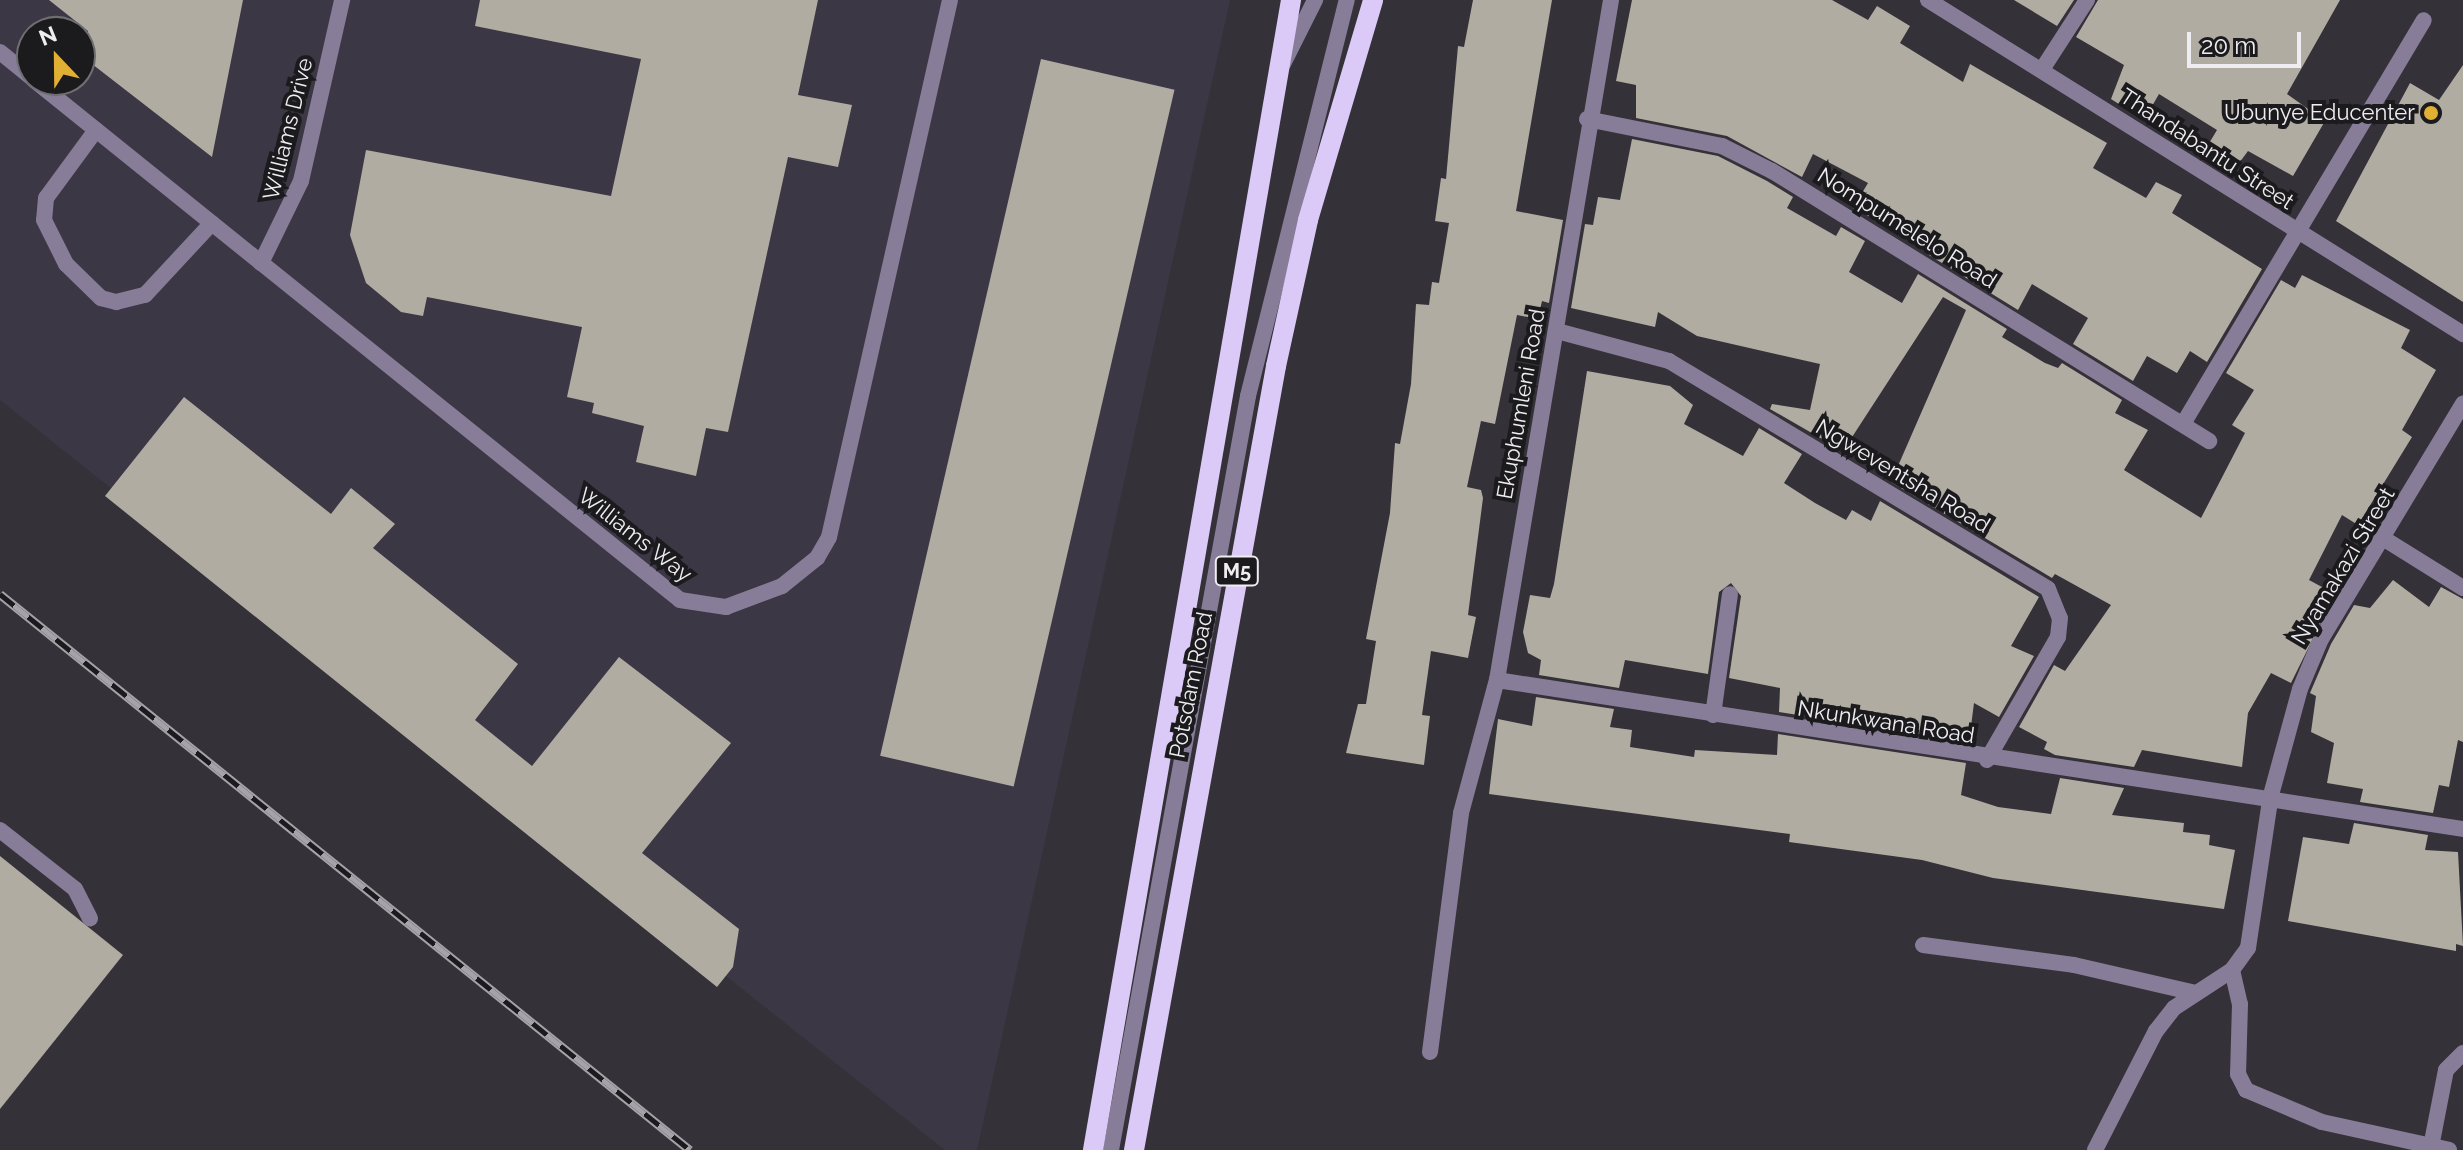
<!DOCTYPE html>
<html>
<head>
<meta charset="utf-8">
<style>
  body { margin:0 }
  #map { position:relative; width:2463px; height:1150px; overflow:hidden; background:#343139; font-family:Raleway,sans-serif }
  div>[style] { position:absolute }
  .built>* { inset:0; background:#3c3745 }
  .building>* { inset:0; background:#b1aca2; transform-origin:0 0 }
  .lane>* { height:16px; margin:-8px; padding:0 8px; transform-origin:8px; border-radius:8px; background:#887d98 }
  .street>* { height:16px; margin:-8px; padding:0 8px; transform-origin:8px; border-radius:8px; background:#887d98 }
  .primary>* { height:20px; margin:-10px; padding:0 10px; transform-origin:10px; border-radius:10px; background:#dbcaf7 }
  .rail>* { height:9px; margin-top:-4.5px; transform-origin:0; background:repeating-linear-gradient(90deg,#1b1a1d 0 18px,#a5a3a9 0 36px); box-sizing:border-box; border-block:2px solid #a5a3a9 }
  .dots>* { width:22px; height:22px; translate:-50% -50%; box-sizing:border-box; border:4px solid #1b1a1d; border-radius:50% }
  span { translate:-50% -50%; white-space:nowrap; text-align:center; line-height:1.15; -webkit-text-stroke:8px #1b1a1d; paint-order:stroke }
  .shield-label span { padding:2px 6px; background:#1b1a1d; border:2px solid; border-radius:6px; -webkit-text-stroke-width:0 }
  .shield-label { font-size:20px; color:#efedf2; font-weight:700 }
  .poi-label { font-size:22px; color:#efedf2 }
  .right { translate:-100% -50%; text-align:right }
  .street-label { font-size:22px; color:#efedf2 }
  .north { position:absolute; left:16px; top:16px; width:80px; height:80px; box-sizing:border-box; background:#1b1a1d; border:2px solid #706e72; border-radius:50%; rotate:338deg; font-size:22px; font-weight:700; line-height:32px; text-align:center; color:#efedf2 }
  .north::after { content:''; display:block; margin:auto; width:28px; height:36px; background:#e1af34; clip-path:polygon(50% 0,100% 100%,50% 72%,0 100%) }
  .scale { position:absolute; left:2187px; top:32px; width:114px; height:36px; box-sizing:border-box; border:4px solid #efedf2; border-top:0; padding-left:10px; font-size:24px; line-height:28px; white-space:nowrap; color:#efedf2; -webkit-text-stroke:6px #1b1a1d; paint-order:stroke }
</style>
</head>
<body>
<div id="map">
  <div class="built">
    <div style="clip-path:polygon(evenodd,0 0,1230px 0,977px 1150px,945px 1150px,0 400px,0 0,32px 32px,80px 32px,80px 80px,32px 80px,32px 32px)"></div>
  </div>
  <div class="building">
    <div style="clip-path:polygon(49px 0,243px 0,212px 157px,83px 57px,88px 31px)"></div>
    <div style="clip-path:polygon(480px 0,818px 0,798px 95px,852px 105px,838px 167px,788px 157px,728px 432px,706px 428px,696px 476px,636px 462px,644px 426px,592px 413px,594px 403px,567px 397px,582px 327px,427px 297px,423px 316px,401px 312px,366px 283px,350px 235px,366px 150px,611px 196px,641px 59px,475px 26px)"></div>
    <div style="clip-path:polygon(1473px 0,1552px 0,1516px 211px,1563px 220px,1549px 303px,1542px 301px,1538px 319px,1517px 315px,1495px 424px,1481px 421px,1467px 487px,1481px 490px,1483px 498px,1468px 615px,1476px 617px,1468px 658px,1431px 651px,1422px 715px,1430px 716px,1424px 765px,1346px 753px,1358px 704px,1366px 704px,1376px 641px,1366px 639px,1390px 513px,1395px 443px,1400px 444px,1411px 384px,1416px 304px,1429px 305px,1432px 282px,1439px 283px,1449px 223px,1435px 221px,1441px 178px,1446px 179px,1458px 46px,1464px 47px)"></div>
    <div style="clip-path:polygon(1632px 0,1832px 0,1868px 20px,1877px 6px,1910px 26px,1900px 43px,1963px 82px,1970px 64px,2107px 143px,2093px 168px,2146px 198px,2156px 182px,2182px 195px,2172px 213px,2262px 269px,2207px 362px,2190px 351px,2177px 373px,2147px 356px,2133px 381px,2073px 344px,2088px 318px,2032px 284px,2018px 310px,1929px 255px,1930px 248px,1853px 208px,1868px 183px,1813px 154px,1802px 177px,1727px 136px,1636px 118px,1636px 85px,1616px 81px)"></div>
    <div style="clip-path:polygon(2014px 0,2074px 0,2057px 26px)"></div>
    <div style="clip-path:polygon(2098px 0,2340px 0,2287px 94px,2325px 121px,2293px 176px,2248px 151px,2234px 170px,2205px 150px,2217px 130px,2159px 94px,2144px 120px,2111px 99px,2124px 65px,2076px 37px)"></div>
    <div style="left:1041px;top:59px;width:137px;height:715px;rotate:13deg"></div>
    <div style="clip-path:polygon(2463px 65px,2463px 302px,2336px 221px,2410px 83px,2439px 100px)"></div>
    <div style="clip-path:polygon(1632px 139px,1718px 156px,1767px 181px,1793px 197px,1787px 208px,1836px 236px,1841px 227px,1865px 241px,1849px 272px,1902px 303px,1918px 274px,2007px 329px,2002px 337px,2045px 363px,2058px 368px,2062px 363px,2122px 400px,2115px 413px,2148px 430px,2124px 470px,2201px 518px,2245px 433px,2232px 425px,2254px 390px,2226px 373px,2281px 280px,2295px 288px,2302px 275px,2410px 330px,2401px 348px,2436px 370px,2402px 430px,2412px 437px,2358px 525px,2342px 515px,2309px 580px,2335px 594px,2291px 683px,2271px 673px,2248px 713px,2242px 767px,2142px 750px,2134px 767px,2055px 755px,2044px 749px,2047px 742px,2019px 727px,2054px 665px,2065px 671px,2111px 605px,2055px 574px,2052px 578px,1891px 482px,1966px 310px,1943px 297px,1843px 451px,1770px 409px,1772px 404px,1810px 410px,1820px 364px,1697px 336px,1658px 312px,1655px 327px,1571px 308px,1585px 224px,1593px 225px,1598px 197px,1620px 200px)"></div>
    <div style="clip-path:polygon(1587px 371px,1670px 386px,1693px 405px,1684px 424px,1743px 456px,1759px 428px,1802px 454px,1784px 483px,1815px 503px,1846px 520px,1852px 510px,1871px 521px,1880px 501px,2039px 597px,2011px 646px,2034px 656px,1999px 717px,1974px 703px,1969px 742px,1779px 712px,1780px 688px,1729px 678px,1741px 596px,1731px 583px,1719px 592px,1708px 674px,1625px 660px,1619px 688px,1539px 675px,1541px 660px,1528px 653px,1523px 632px,1530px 595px,1550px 598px,1554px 584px)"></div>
    <div style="clip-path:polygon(184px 397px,331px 514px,351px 488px,395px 524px,373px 548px,518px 664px,475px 720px,532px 766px,619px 657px,731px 743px,642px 853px,739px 929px,733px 967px,717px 987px,105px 496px)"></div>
    <div style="clip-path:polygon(2393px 580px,2429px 607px,2441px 587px,2463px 599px,2463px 742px,2458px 740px,2449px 787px,2439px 785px,2433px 813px,2360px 802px,2363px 789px,2327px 783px,2334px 743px,2311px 732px,2316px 696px,2310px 693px,2331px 644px,2354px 605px,2370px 608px)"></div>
    <div style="clip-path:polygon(1536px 697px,1614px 709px,1610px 727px,1632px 730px,1630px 747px,1694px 757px,1695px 750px,1777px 755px,1778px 734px,1966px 763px,1961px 795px,1998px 807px,2051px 814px,2060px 778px,2124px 788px,2112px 815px,2184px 823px,2183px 832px,2210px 835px,2209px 845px,2235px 850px,2224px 909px,1993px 878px,1922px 860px,1789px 842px,1790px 834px,1489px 794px,1498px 719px,1532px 726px)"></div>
    <div style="clip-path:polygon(2354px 823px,2428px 835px,2425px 850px,2458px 852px,2463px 946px,2456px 944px,2456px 951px,2288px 921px,2303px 837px,2349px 844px)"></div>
    <div style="clip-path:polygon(0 856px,123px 955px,0 1109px)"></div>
  </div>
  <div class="lane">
    <div style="left:0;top:52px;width:41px;rotate:39.1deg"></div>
    <div style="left:1283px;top:64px;width:72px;rotate:-63.4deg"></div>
    <div style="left:34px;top:80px;width:829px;rotate:38.83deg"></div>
    <div style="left:680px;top:600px;width:47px;rotate:8.7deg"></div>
    <div style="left:726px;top:607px;width:60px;rotate:-20.6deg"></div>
    <div style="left:782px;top:586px;width:45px;rotate:-38.7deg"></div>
    <div style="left:817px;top:558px;width:24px;rotate:-60deg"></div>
    <div style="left:829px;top:537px;width:550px;rotate:-77.3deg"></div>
    <div style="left:96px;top:130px;width:84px;rotate:126.3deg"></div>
    <div style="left:46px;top:198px;width:22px;rotate:95deg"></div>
    <div style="left:44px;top:220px;width:49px;rotate:63.4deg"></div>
    <div style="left:66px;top:264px;width:49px;rotate:44.2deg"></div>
    <div style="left:101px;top:298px;width:16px;rotate:15deg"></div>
    <div style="left:116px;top:302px;width:30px;rotate:-14deg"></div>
    <div style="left:145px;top:295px;width:98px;rotate:-47.1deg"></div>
    <div style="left:261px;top:263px;width:91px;rotate:-64deg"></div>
    <div style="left:301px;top:181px;width:186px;rotate:-77.2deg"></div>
    <div style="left:0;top:830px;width:95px;rotate:38.2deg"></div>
    <div style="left:75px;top:889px;width:33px;rotate:63deg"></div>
    <div style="left:1111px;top:1150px;width:766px;rotate:-79.7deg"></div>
    <div style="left:1248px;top:396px;width:408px;rotate:-76deg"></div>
  </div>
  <div class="street">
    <div style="left:1928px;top:0;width:631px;rotate:31.98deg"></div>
    <div style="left:2043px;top:68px;width:81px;rotate:-57.1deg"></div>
    <div style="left:1587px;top:119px;width:138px;rotate:11.3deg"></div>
    <div style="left:1722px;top:146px;width:56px;rotate:26.6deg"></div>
    <div style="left:1772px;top:171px;width:514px;rotate:31.71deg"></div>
    <div style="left:1557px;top:331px;width:116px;rotate:15deg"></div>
    <div style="left:1669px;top:361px;width:442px;rotate:31deg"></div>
    <div style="left:2048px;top:589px;width:31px;rotate:68deg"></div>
    <div style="left:2060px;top:618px;width:19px;rotate:96deg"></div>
    <div style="left:2058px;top:637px;width:142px;rotate:120deg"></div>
    <div style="left:2183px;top:424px;width:470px;rotate:-59.2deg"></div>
    <div style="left:2386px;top:540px;width:91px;rotate:31.9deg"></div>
    <div style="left:1497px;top:680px;width:977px;rotate:8.77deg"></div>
    <div style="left:1713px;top:715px;width:122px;rotate:-82deg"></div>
    <div style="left:1923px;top:945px;width:152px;rotate:7.5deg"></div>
    <div style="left:2074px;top:965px;width:124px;rotate:13deg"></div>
    <div style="left:2232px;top:970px;width:35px;rotate:77deg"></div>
    <div style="left:2240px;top:1004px;width:70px;rotate:91.6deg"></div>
    <div style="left:2238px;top:1074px;width:18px;rotate:63deg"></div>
    <div style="left:2246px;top:1090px;width:82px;rotate:22.8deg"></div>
    <div style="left:2322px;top:1122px;width:130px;rotate:12.4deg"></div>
    <div style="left:1430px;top:1052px;width:241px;rotate:-82.6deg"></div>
    <div style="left:1461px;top:813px;width:138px;rotate:-74.9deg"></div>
    <div style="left:1497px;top:680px;width:689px;rotate:-80.48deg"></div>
    <div style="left:2431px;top:1147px;width:78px;rotate:-79deg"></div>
    <div style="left:2446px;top:1070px;width:24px;rotate:-45deg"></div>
    <div style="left:2095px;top:1150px;width:134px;rotate:-62.9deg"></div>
    <div style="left:2156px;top:1031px;width:29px;rotate:-52deg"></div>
    <div style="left:2174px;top:1008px;width:69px;rotate:-33.2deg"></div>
    <div style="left:2232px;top:970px;width:27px;rotate:-54deg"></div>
    <div style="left:2248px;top:948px;width:155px;rotate:-81.5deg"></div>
    <div style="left:2271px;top:795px;width:110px;rotate:-74.7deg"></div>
    <div style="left:2300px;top:689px;width:54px;rotate:-67.2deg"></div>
    <div style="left:2321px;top:639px;width:275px;rotate:-58.9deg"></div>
  </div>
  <div class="primary">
    <div style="left:1093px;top:1150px;width:1167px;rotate:-80.23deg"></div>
    <div style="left:1134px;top:1150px;width:797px;rotate:-79.73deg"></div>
    <div style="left:1276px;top:366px;width:149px;rotate:-77.6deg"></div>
    <div style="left:1308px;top:220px;width:229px;rotate:-73.5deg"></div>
  </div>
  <div class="rail">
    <div style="left:0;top:594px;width:886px;rotate:38.86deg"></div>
  </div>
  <div class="dots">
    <div style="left:2431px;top:113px;background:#e1af34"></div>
  </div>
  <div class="shield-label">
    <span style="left:1237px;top:571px">M5</span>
  </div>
  <div class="poi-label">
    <span class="right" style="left:2415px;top:113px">Ubunye Educenter</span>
  </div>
  <div class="street-label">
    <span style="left:288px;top:129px;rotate:-76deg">Williams Drive</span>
    <span style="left:2207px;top:149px;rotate:33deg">Thandabantu Street</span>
    <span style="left:1907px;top:228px;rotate:32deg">Nompumelelo Road</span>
    <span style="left:1521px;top:404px;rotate:-80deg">Ekuphumleni Road</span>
    <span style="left:1903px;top:476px;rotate:31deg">Ngweventsha Road</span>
    <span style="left:635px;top:535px;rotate:38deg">Williams Way</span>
    <span style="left:2343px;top:566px;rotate:-59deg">Nyamakazi Street</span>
    <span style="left:1191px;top:685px;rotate:-79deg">Potsdam Road</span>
    <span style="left:1886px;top:722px;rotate:9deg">Nkunkwana Road</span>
  </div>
  <div class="north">N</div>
  <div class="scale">20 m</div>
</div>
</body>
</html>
